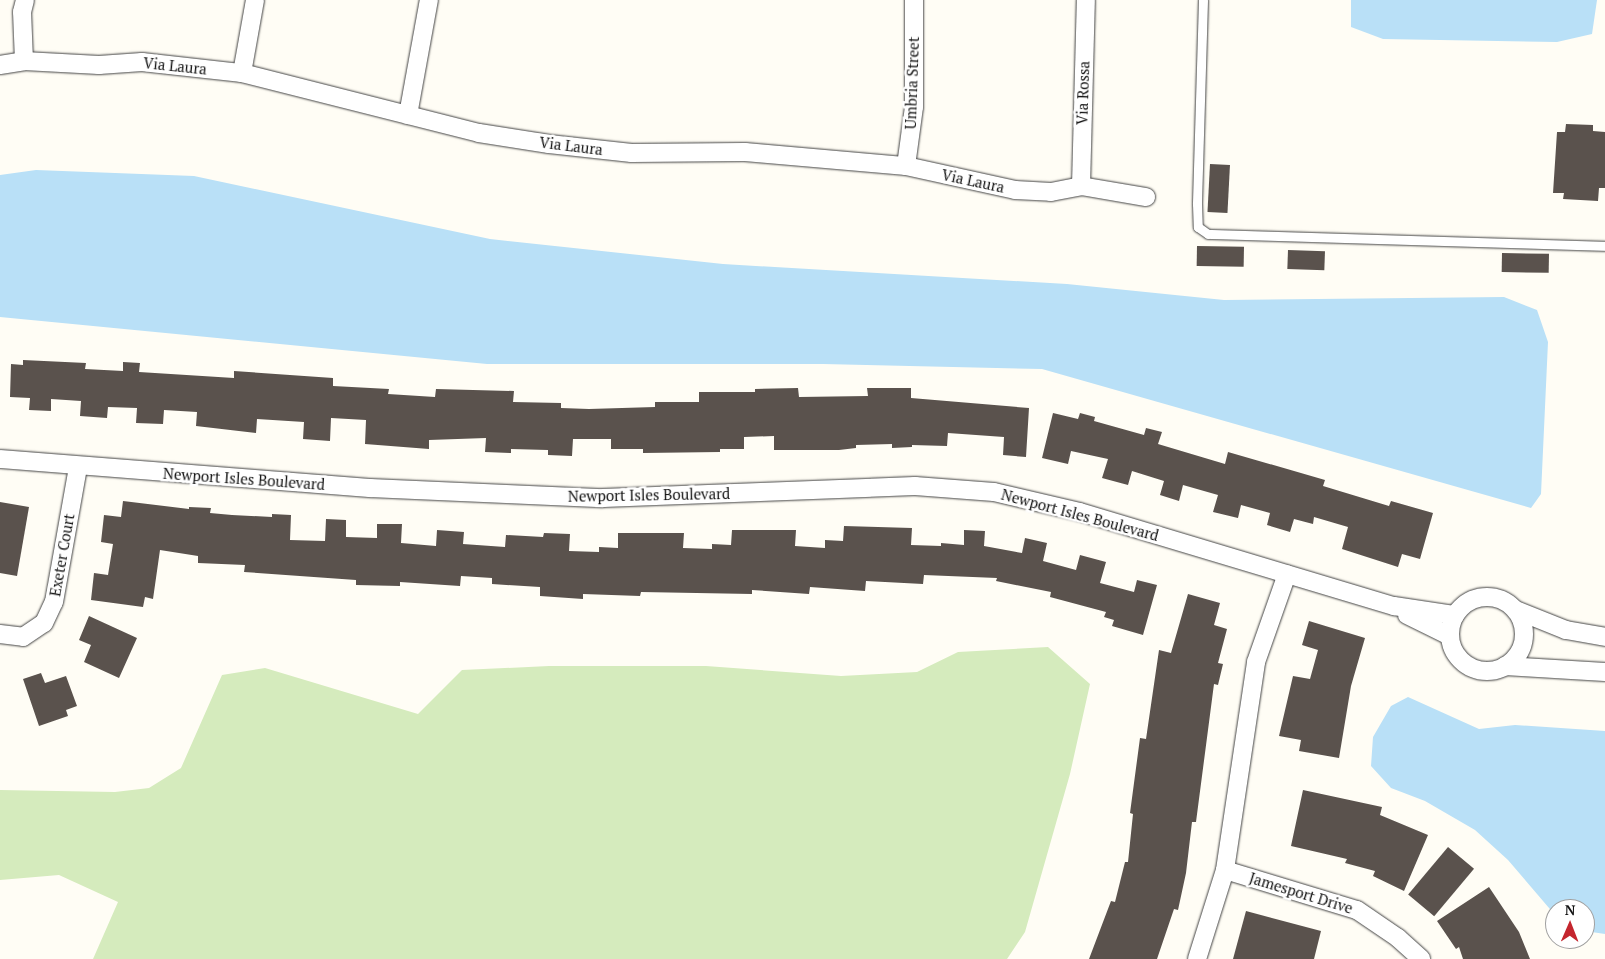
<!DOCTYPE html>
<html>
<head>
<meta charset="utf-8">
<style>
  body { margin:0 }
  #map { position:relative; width:1605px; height:959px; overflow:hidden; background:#fffdf5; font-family:"PT Serif",serif }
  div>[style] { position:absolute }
  .green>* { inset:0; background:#d5ebbd }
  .water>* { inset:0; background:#b9e0f7 }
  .building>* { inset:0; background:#5a524d; transform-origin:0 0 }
  .roads { filter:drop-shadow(0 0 1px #444) drop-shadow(0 0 1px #444) }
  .service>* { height:9px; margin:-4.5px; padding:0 4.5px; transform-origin:4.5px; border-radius:4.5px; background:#fff }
  .minor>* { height:18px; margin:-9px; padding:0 9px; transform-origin:9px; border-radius:9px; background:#fff }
  .minor>.ring { margin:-9px; padding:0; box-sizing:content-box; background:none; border:18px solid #fff; border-radius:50% }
  span { translate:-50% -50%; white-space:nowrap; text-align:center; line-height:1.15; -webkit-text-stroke:5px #fff; paint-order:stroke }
  .street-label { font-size:15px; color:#111 }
  .north { position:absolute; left:1545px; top:899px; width:50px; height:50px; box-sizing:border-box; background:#fff; border:1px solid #a0a0a0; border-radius:50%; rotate:1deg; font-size:14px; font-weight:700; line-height:20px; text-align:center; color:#111 }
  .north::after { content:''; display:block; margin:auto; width:18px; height:22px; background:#c4262e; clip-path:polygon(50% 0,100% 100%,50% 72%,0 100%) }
</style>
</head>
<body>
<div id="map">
  <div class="green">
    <div style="clip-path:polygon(1048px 647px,1090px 684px,1070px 774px,1025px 932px,1007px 959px,93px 959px,118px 902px,59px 875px,0 880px,0 790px,115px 792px,149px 788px,181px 768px,222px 675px,265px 668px,418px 714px,462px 670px,549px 666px,706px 666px,841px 676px,917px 672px,958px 652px)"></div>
  </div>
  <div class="water">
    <div style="clip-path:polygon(1351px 0,1597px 0,1592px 34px,1557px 42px,1383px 39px,1351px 27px)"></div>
    <div style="clip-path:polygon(36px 170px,194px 176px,490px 239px,723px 264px,1067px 284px,1224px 300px,1504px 297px,1537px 310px,1548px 342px,1541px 494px,1531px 508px,1042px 369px,823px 364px,487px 364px,0 317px,0 175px)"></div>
    <div style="clip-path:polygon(1408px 697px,1479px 729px,1515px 725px,1605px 731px,1605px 934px,1585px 931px,1585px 909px,1555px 909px,1555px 915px,1508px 860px,1475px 830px,1425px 801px,1391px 788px,1371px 766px,1373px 737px,1391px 706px)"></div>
  </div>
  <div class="building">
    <div style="clip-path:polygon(1566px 124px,1593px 125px,1593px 131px,1605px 132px,1605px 188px,1599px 188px,1598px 201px,1563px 199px,1564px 193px,1553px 193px,1557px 132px,1565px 132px)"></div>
    <div style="left:1210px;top:164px;width:20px;height:48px;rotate:3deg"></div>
    <div style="left:1197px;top:246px;width:47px;height:20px;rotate:1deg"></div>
    <div style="left:1288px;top:250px;width:37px;height:19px;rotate:2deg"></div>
    <div style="left:1502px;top:253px;width:47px;height:19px;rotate:1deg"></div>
    <div style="clip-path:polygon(23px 360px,86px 363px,85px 369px,123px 371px,123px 362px,140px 363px,139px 372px,234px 378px,234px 371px,333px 378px,333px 386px,389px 389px,388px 394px,435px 397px,436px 389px,514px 391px,513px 402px,561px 403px,561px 408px,589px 409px,655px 407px,655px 402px,699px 402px,699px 392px,755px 392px,755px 389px,798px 388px,799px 397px,868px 396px,867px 388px,911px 388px,911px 398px,1029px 408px,1026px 457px,1003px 455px,1004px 437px,948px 433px,947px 446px,912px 445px,912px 447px,892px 448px,892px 444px,856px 445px,856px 448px,839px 450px,774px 450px,774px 436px,744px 437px,744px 449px,720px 449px,720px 452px,643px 453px,643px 449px,611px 449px,611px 439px,573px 439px,572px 456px,548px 455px,548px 450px,511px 449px,511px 453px,485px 452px,486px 438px,429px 440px,429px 449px,365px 444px,366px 420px,331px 418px,330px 441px,303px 439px,304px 422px,257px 419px,256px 433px,196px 426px,197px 412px,164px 410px,163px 424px,136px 423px,137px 408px,108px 407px,107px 418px,80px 416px,81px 401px,51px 399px,51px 411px,29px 410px,30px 398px,10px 397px,11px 364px,23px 365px)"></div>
    <div style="clip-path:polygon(1053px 413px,1078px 419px,1080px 413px,1095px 417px,1094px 421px,1144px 435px,1146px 428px,1162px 432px,1158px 444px,1225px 464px,1228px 452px,1325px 480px,1323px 486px,1389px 506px,1391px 501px,1433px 513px,1420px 559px,1402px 554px,1398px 567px,1342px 549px,1348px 527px,1314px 517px,1313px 524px,1294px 519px,1290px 532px,1267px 525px,1270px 513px,1241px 505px,1238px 518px,1213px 512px,1218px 495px,1183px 485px,1179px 501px,1160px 495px,1164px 481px,1132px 471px,1128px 485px,1102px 478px,1108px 459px,1071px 451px,1068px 464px,1042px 458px)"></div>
    <div style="clip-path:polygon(123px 501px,189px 509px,189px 507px,211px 508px,210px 513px,232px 515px,272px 517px,272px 514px,291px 515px,290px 540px,325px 541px,326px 519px,346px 520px,346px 537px,377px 538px,377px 524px,402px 524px,401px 543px,436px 546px,437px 530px,464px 532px,463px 544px,505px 547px,506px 535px,543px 537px,544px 533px,570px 534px,569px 551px,599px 552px,599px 547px,618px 548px,618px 533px,684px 533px,683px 548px,712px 549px,712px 544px,731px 545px,732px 530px,796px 530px,795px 546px,825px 548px,825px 540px,843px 541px,844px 526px,912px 528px,911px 545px,941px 546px,941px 543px,964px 545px,964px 530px,985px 531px,984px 546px,1022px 553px,1025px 538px,1047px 543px,1043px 561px,1076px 570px,1080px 555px,1106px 562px,1100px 583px,1134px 592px,1137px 580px,1157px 585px,1143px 635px,1112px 626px,1114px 620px,1104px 617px,1106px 612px,1050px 597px,1051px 592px,996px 581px,997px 578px,924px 575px,923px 584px,866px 581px,865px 591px,810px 587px,809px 594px,752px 590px,752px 594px,641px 592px,640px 596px,583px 594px,583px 599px,540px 596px,540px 587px,492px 584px,492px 578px,461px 576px,460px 586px,400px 582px,400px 586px,356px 585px,356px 580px,244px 572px,245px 565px,198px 563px,198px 556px,160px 550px,153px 599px,145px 597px,143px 607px,91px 600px,94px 573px,108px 575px,113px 544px,101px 542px,104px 515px,121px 517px)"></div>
    <div style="clip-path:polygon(0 502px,29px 507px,17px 576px,0 573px)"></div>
    <div style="clip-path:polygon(1188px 594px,1220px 603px,1214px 625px,1227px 629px,1218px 663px,1223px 664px,1218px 685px,1214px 684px,1196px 822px,1192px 822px,1186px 873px,1178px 910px,1174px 909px,1157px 959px,1089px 959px,1111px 901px,1115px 902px,1125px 862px,1128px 862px,1133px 814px,1130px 813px,1140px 738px,1146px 739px,1159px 650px,1171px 653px)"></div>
    <div style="clip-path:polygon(89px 616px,137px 638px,119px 678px,84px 662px,91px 645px,79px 640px)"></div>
    <div style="clip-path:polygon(1309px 621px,1365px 638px,1351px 686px,1339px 758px,1299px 751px,1301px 740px,1279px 736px,1293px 676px,1310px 679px,1318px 650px,1302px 645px)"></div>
    <div style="clip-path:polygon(41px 673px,45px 683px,66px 676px,77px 706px,66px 710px,68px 716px,39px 726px,23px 679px)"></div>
    <div style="clip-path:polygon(1303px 790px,1382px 807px,1380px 815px,1428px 835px,1404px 891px,1373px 876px,1375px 871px,1345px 863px,1347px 859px,1291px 846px)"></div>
    <div style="left:1448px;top:847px;width:34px;height:62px;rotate:40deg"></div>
    <div style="clip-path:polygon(1489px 887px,1519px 932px,1530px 959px,1463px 959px,1459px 947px,1456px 949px,1437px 921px)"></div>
    <div style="clip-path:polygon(1246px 911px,1321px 931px,1314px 959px,1233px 959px)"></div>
  </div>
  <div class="roads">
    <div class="service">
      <div style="left:1203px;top:0;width:204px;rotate:91.7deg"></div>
      <div style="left:1197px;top:204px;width:23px;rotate:88deg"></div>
      <div style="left:1198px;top:227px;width:12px;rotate:35deg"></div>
      <div style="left:1208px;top:234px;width:397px;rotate:1.7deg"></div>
    </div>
    <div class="minor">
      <div style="left:24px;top:61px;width:49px;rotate:-92.3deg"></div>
      <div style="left:22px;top:12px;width:12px;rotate:-76deg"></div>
      <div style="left:0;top:65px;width:24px;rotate:-9deg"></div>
      <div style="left:24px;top:61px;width:75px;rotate:3.1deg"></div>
      <div style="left:99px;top:65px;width:43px;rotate:-4deg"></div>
      <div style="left:142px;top:62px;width:101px;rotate:6.3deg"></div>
      <div style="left:242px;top:73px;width:244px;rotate:14.2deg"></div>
      <div style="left:479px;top:133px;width:71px;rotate:8.9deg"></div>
      <div style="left:549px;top:144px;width:83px;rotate:6.2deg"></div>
      <div style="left:632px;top:153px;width:113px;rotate:-0.5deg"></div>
      <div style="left:745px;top:152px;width:162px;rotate:5deg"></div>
      <div style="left:906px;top:166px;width:112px;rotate:12.4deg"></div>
      <div style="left:1015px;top:190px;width:36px;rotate:3deg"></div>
      <div style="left:1051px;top:192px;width:31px;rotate:-11deg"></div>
      <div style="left:1081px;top:186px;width:66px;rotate:9.6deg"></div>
      <div style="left:242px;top:73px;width:74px;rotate:-79.9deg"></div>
      <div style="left:408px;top:115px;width:117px;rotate:-79.7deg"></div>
      <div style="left:906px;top:166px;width:60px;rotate:-82.3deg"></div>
      <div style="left:914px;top:107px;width:107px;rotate:-90deg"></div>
      <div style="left:1081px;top:186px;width:186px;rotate:-88.5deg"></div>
      <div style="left:0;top:459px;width:371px;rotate:4.5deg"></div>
      <div style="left:370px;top:488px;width:233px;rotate:2.5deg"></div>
      <div style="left:603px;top:498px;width:312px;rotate:-2.2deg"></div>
      <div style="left:915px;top:486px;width:79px;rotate:4.3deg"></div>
      <div style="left:994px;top:492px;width:88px;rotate:13.1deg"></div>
      <div style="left:1080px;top:512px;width:328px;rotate:16.7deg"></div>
      <div style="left:1394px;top:606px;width:62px;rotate:8.4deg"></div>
      <div class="ring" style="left:1450px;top:597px;width:56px;height:56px"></div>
      <div style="left:1516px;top:610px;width:54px;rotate:21.8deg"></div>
      <div style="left:1566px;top:630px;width:40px;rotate:10deg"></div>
      <div style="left:1407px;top:615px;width:48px;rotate:26deg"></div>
      <div style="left:0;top:634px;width:23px;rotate:7deg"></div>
      <div style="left:23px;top:637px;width:25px;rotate:-34deg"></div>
      <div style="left:44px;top:623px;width:23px;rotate:-65deg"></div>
      <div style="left:54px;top:602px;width:137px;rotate:-79.9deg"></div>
      <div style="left:1505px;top:666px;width:100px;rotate:3.4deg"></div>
      <div style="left:1225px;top:870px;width:138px;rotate:16.9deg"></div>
      <div style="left:1357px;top:910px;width:50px;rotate:34.3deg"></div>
      <div style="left:1398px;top:938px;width:31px;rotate:42deg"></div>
      <div style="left:1197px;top:959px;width:93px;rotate:-72.5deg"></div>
      <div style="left:1225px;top:870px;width:210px;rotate:-81.5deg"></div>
      <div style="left:1256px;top:662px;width:93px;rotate:-70.6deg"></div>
    </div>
  </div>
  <div class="street-label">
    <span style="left:175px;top:66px;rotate:6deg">Via Laura</span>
    <span style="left:912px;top:83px;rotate:-88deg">Umbria Street</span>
    <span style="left:1083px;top:93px;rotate:-88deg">Via Rossa</span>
    <span style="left:571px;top:146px;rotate:7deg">Via Laura</span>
    <span style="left:973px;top:181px;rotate:12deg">Via Laura</span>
    <span style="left:244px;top:479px;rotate:4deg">Newport Isles Boulevard</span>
    <span style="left:649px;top:495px;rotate:-1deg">Newport Isles Boulevard</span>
    <span style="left:1080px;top:515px;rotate:15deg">Newport Isles Boulevard</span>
    <span style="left:62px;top:555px;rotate:-80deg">Exeter Court</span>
    <span style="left:1301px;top:893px;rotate:17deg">Jamesport Drive</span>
  </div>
  <div class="north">N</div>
</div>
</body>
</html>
